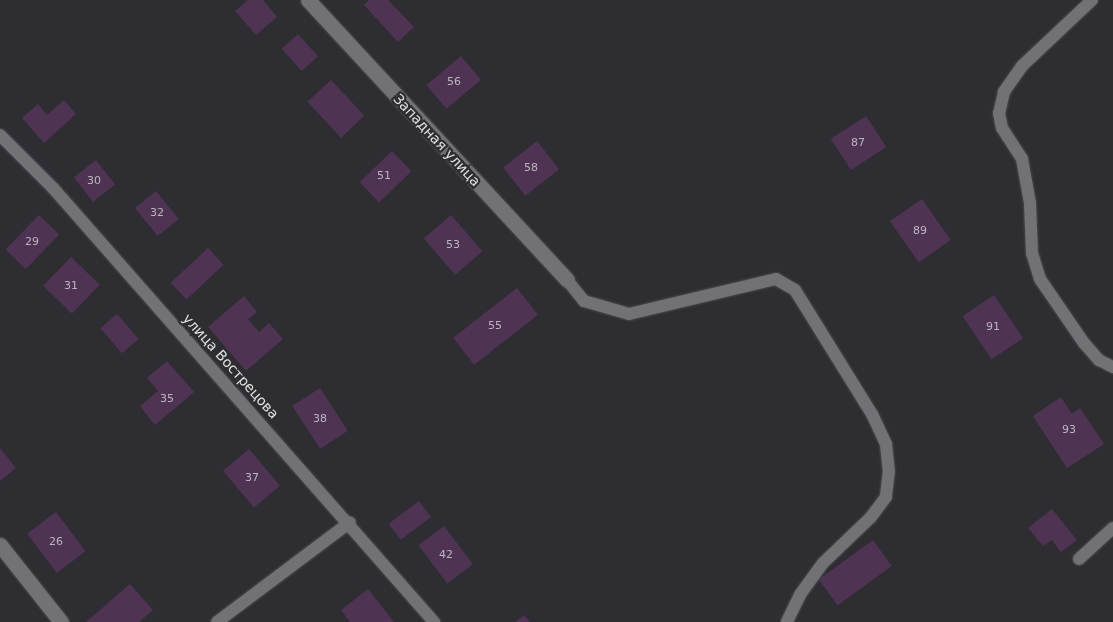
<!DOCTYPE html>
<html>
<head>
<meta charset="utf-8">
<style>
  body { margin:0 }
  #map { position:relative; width:1113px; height:622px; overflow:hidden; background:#2e2e32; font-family:"DejaVu Sans",sans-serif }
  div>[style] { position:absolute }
  .building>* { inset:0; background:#4f3353; transform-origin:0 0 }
  .roads { filter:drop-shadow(0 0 1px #4b4b4f) drop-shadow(0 0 1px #4b4b4f) }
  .lane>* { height:12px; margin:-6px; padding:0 6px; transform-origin:6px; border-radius:6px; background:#717176 }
  .street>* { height:15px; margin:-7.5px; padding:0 7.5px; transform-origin:7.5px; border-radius:7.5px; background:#717176 }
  span { translate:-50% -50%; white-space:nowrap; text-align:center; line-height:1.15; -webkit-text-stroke:4.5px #2e2e32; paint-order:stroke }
  .number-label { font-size:11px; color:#bcb6c0 }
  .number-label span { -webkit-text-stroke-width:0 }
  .street-label { font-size:14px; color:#e1e1e4 }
</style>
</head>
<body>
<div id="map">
  <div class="building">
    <div style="clip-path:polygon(248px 0,263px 0,277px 17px,256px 35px,235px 11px)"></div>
    <div style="clip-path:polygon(369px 0,388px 0,414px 27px,398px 42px,364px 5px)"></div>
    <div style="left:298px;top:34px;width:30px;height:22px;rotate:48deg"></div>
    <div style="left:461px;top:56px;width:31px;height:45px;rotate:50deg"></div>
    <div style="left:331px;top:80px;width:49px;height:32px;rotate:47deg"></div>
    <div style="clip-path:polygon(64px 100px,76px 114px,44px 143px,22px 118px,38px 104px,47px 115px)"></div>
    <div style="left:866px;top:116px;width:37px;height:42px;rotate:57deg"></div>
    <div style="left:537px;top:141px;width:36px;height:43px;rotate:52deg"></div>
    <div style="left:392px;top:151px;width:28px;height:45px;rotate:46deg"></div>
    <div style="left:96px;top:160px;width:31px;height:28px;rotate:52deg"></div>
    <div style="left:156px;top:191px;width:36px;height:27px;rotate:51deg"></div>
    <div style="left:922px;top:199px;width:50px;height:39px;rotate:55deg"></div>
    <div style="left:39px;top:215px;width:28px;height:48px;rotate:44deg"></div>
    <div style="left:451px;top:215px;width:48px;height:36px;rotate:49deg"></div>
    <div style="left:208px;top:248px;width:23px;height:51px;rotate:47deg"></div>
    <div style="left:71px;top:257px;width:40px;height:40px;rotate:44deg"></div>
    <div style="left:517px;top:288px;width:34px;height:81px;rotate:52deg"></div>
    <div style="left:994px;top:295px;width:52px;height:38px;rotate:56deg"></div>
    <div style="clip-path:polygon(244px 296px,257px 312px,248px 319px,259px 332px,269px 323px,283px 339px,246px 371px,208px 327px)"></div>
    <div style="left:117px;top:314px;width:33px;height:22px;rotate:49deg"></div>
    <div style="clip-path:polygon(167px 361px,194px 392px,155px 425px,140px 406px,158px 391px,147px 378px)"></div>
    <div style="left:320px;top:388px;width:51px;height:33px;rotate:57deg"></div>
    <div style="clip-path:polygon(1061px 397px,1072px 414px,1080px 408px,1104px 444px,1067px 468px,1033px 416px)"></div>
    <div style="clip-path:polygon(0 448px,16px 468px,0 481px)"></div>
    <div style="left:249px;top:449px;width:48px;height:34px;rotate:50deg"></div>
    <div style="left:419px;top:501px;width:20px;height:38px;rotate:53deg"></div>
    <div style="clip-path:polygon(1052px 509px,1077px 540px,1061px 552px,1052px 540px,1043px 546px,1028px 528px)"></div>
    <div style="left:56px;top:512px;width:49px;height:36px;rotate:53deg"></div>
    <div style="left:444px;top:526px;width:48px;height:32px;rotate:53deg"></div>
    <div style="left:873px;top:540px;width:32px;height:67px;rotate:54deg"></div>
    <div style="clip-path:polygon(130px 584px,153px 610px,139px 622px,86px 622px)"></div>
    <div style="clip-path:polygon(368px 589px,394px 622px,350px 622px,341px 610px)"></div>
    <div style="clip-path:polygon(524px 615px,530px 622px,515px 622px)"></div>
  </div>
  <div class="roads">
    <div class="lane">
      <div style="left:1092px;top:0;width:96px;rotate:136.7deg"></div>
      <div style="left:1022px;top:66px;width:32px;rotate:125deg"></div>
      <div style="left:1004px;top:92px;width:22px;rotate:103deg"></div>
      <div style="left:999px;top:113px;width:15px;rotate:79deg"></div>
      <div style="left:1002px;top:128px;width:37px;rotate:57deg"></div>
      <div style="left:1022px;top:159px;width:45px;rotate:79.7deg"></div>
      <div style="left:1030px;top:203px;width:50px;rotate:87.7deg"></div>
      <div style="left:1032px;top:253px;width:27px;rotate:73deg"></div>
      <div style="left:1040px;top:279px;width:78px;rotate:55.5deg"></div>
      <div style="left:1084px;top:343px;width:23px;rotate:49deg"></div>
      <div style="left:1099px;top:360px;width:16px;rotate:27deg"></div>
      <div style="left:0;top:135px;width:75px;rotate:45deg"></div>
      <div style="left:53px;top:188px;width:578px;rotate:48.72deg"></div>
      <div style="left:567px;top:280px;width:27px;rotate:51deg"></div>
      <div style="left:584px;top:301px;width:47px;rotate:16.1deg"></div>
      <div style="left:629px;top:314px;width:151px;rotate:-13.4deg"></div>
      <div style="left:776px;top:279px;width:22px;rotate:30deg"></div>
      <div style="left:795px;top:290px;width:146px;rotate:58.2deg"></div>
      <div style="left:872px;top:414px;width:33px;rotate:65deg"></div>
      <div style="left:886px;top:444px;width:27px;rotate:84deg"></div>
      <div style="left:889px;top:471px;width:26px;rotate:97deg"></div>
      <div style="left:886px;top:497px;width:26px;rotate:127deg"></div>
      <div style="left:870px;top:518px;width:65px;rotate:136.2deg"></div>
      <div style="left:823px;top:563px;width:39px;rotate:126deg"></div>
      <div style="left:800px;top:595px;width:30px;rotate:116deg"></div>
      <div style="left:1079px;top:559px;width:46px;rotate:-42.4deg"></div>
      <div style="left:217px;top:622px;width:166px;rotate:-36.9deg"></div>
    </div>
    <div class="street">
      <div style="left:308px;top:0;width:381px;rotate:47.2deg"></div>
      <div style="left:0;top:545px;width:98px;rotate:51.6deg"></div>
    </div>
  </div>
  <div class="number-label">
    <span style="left:454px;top:82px">56</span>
    <span style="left:858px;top:143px">87</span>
    <span style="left:531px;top:168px">58</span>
    <span style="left:384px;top:176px">51</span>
    <span style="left:94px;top:181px">30</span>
    <span style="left:157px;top:213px">32</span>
    <span style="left:920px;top:231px">89</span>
    <span style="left:32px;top:242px">29</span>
    <span style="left:453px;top:245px">53</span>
    <span style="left:71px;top:286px">31</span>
    <span style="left:495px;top:326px">55</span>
    <span style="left:993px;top:327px">91</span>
    <span style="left:167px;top:399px">35</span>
    <span style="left:320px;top:419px">38</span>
    <span style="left:1069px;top:430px">93</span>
    <span style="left:252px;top:478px">37</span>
    <span style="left:56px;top:542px">26</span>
    <span style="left:446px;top:555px">42</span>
  </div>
  <div class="street-label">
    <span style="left:437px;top:140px;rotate:47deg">Западная улица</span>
    <span style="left:231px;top:366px;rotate:48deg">улица Вострецова</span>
  </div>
</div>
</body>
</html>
